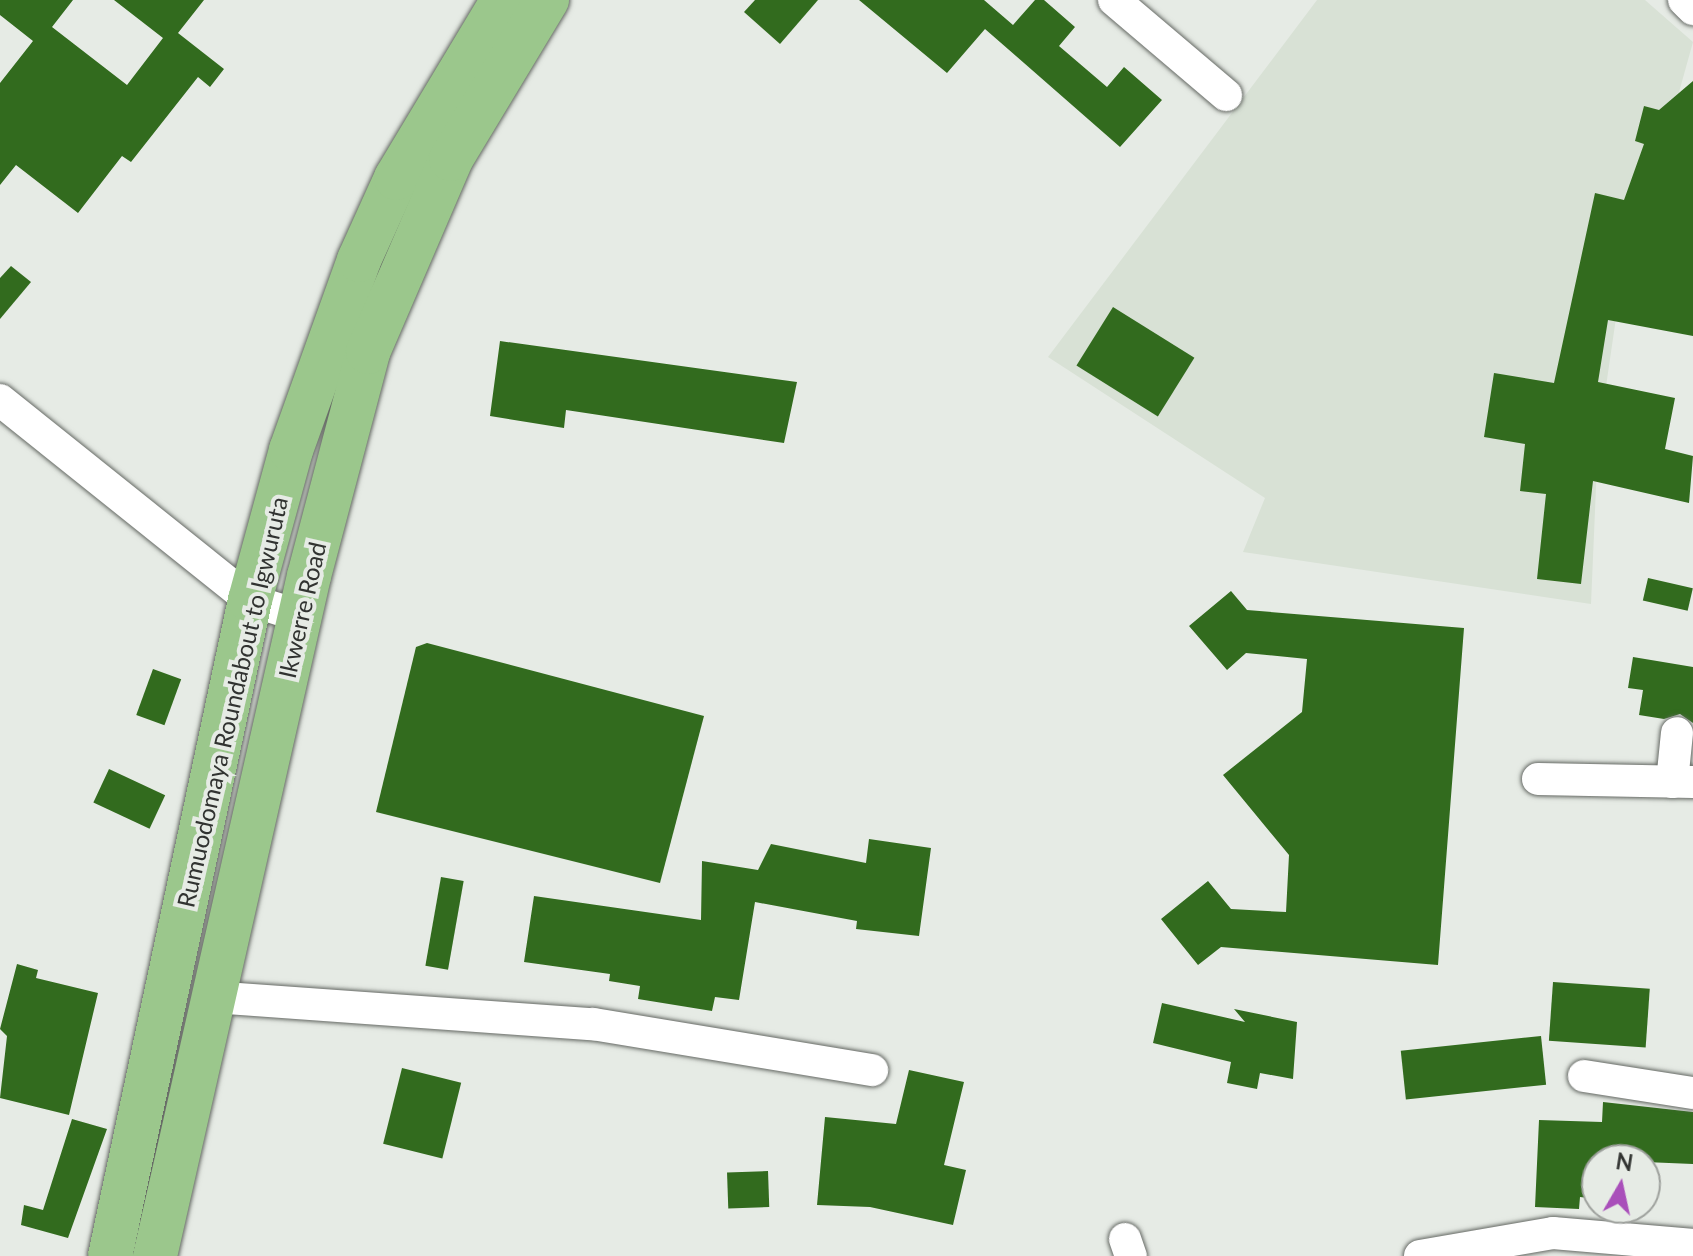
<!DOCTYPE html>
<html>
<head>
<meta charset="utf-8">
<style>
  body { margin:0 }
  #map { position:relative; width:1693px; height:1256px; overflow:hidden; background:#e6ebe5; font-family:Lato,sans-serif }
  div>[style] { position:absolute }
  .built>* { inset:0; background:#d8e1d5 }
  .building>* { inset:0; background:#326b1e; transform-origin:0 0 }
  .roads { filter:drop-shadow(0 0 2px #656964) drop-shadow(0 0 2px #656964) }
  .street>* { height:32px; margin:-16px; padding:0 16px; transform-origin:16px; border-radius:16px; background:#fff }
  .primary>* { height:44px; margin:-22px; padding:0 22px; transform-origin:22px; border-radius:22px; background:#9bc78c }
  span { translate:-50% -50%; white-space:nowrap; text-align:center; line-height:1.15; -webkit-text-stroke:8px #e6ebe5; paint-order:stroke }
  .street-label { font-size:24px; color:#313331 }
  .north { position:absolute; left:1581px; top:1144px; width:80px; height:80px; box-sizing:border-box; background:#e6ebe5; border:2px solid #9ea19d; border-radius:50%; rotate:9deg; font-size:22px; font-weight:700; line-height:32px; text-align:center; color:#313331 }
  .north::after { content:''; display:block; margin:auto; width:28px; height:36px; background:#a94fba; clip-path:polygon(50% 0,100% 100%,50% 72%,0 100%) }
</style>
</head>
<body>
<div id="map">
  <div class="built">
    <div style="clip-path:polygon(1317px 0,1645px 0,1693px 42px,1616px 318px,1598px 441px,1591px 604px,1243px 552px,1265px 498px,1048px 357px)"></div>
  </div>
  <div class="building">
    <div style="clip-path:polygon(0 0,73px 0,52px 27px,127px 85px,163px 38px,114px 0,204px 0,178px 33px,224px 69px,210px 87px,198px 77px,131px 162px,122px 156px,78px 213px,16px 165px,0 185px,0 83px,33px 41px,0 15px)"></div>
    <div style="clip-path:polygon(755px 0,818px 0,780px 44px,744px 12px)"></div>
    <div style="clip-path:polygon(859px 0,984px 0,1013px 25px,1035px 0,1044px 0,1075px 27px,1059px 46px,1107px 87px,1124px 67px,1162px 100px,1120px 147px,985px 29px,947px 73px)"></div>
    <div style="clip-path:polygon(1693px 81px,1693px 336px,1608px 320px,1598px 382px,1675px 398px,1665px 449px,1693px 456px,1689px 503px,1593px 481px,1581px 584px,1537px 579px,1546px 494px,1520px 491px,1525px 444px,1484px 437px,1494px 373px,1554px 383px,1595px 193px,1624px 200px,1644px 144px,1635px 141px,1644px 106px,1659px 110px)"></div>
    <div style="clip-path:polygon(11px 266px,31px 282px,0 319px,0 278px)"></div>
    <div style="left:1113px;top:307px;width:96px;height:69px;rotate:32deg"></div>
    <div style="clip-path:polygon(500px 341px,797px 382px,784px 443px,566px 410px,564px 428px,490px 416px)"></div>
    <div style="left:1648px;top:578px;width:46px;height:23px;rotate:13deg"></div>
    <div style="clip-path:polygon(1231px 591px,1247px 610px,1464px 628px,1438px 965px,1221px 947px,1198px 965px,1161px 919px,1208px 881px,1231px 909px,1286px 912px,1289px 855px,1223px 775px,1302px 712px,1307px 659px,1246px 653px,1227px 670px,1189px 626px)"></div>
    <div style="clip-path:polygon(427px 643px,704px 716px,660px 883px,376px 812px,416px 647px)"></div>
    <div style="clip-path:polygon(1633px 657px,1693px 667px,1693px 723px,1680px 714px,1664px 719px,1639px 715px,1643px 690px,1628px 688px)"></div>
    <div style="left:153px;top:669px;width:30px;height:49px;rotate:20deg"></div>
    <div style="left:109px;top:769px;width:62px;height:37px;rotate:25deg"></div>
    <div style="clip-path:polygon(869px 839px,931px 848px,919px 936px,856px 929px,857px 921px,755px 902px,739px 1000px,715px 997px,712px 1011px,638px 999px,640px 986px,609px 981px,610px 974px,524px 962px,534px 896px,701px 920px,702px 861px,758px 870px,771px 844px,866px 863px)"></div>
    <div style="left:441px;top:877px;width:23px;height:90px;rotate:10deg"></div>
    <div style="clip-path:polygon(17px 964px,38px 970px,36px 978px,98px 993px,69px 1115px,0 1098px,7px 1036px,0 1029px)"></div>
    <div style="left:1553px;top:982px;width:97px;height:59px;rotate:4deg"></div>
    <div style="clip-path:polygon(1162px 1003px,1245px 1022px,1234px 1009px,1297px 1022px,1293px 1079px,1260px 1073px,1257px 1089px,1227px 1083px,1231px 1062px,1153px 1043px)"></div>
    <div style="left:1541px;top:1036px;width:49px;height:141px;rotate:84deg"></div>
    <div style="left:402px;top:1068px;width:61px;height:78px;rotate:14deg"></div>
    <div style="clip-path:polygon(909px 1070px,964px 1082px,944px 1165px,966px 1170px,953px 1225px,870px 1207px,817px 1205px,825px 1117px,896px 1124px)"></div>
    <div style="clip-path:polygon(1603px 1102px,1693px 1112px,1693px 1164px,1597px 1160px,1597px 1199px,1580px 1197px,1579px 1209px,1535px 1207px,1539px 1120px,1602px 1122px)"></div>
    <div style="clip-path:polygon(72px 1119px,107px 1129px,68px 1238px,21px 1225px,24px 1205px,43px 1210px)"></div>
    <div style="left:768px;top:1171px;width:36px;height:41px;rotate:88deg"></div>
  </div>
  <div class="roads">
    <div class="street">
      <div style="left:1114px;top:0;width:147px;rotate:40.3deg"></div>
      <div style="left:1684px;top:0;width:13px;rotate:45deg"></div>
      <div style="left:0;top:400px;width:320px;rotate:38.7deg"></div>
      <div style="left:250px;top:600px;width:52px;rotate:17.7deg"></div>
      <div style="left:1538px;top:779px;width:155px;rotate:1.1deg"></div>
      <div style="left:1672px;top:782px;width:49px;rotate:-84.2deg"></div>
      <div style="left:212px;top:997px;width:382px;rotate:4.1deg"></div>
      <div style="left:593px;top:1024px;width:283px;rotate:9.4deg"></div>
      <div style="left:1584px;top:1076px;width:110px;rotate:8.9deg"></div>
      <div style="left:1125px;top:1239px;width:18px;rotate:71deg"></div>
      <div style="left:1420px;top:1256px;width:135px;rotate:-9.8deg"></div>
      <div style="left:1553px;top:1233px;width:141px;rotate:4.9deg"></div>
    </div>
    <div class="primary">
      <div style="left:110px;top:1256px;width:671px;rotate:-77.95deg"></div>
      <div style="left:250px;top:600px;width:156px;rotate:-74.7deg"></div>
      <div style="left:291px;top:450px;width:202px;rotate:-70.3deg"></div>
      <div style="left:359px;top:260px;width:90px;rotate:-65.7deg"></div>
      <div style="left:396px;top:178px;width:208px;rotate:-59deg"></div>
      <div style="left:155px;top:1256px;width:697px;rotate:-77.24deg"></div>
      <div style="left:309px;top:576px;width:232px;rotate:-75.2deg"></div>
      <div style="left:368px;top:352px;width:210px;rotate:-66.7deg"></div>
      <div style="left:451px;top:159px;width:186px;rotate:-58.9deg"></div>
    </div>
  </div>
  <div class="street-label">
    <span style="left:302px;top:610px;rotate:-77deg">Ikwerre Road</span>
    <span style="left:232px;top:702px;rotate:-77deg">Rumuodomaya Roundabout to Igwuruta</span>
  </div>
  <div class="north">N</div>
</div>
</body>
</html>
